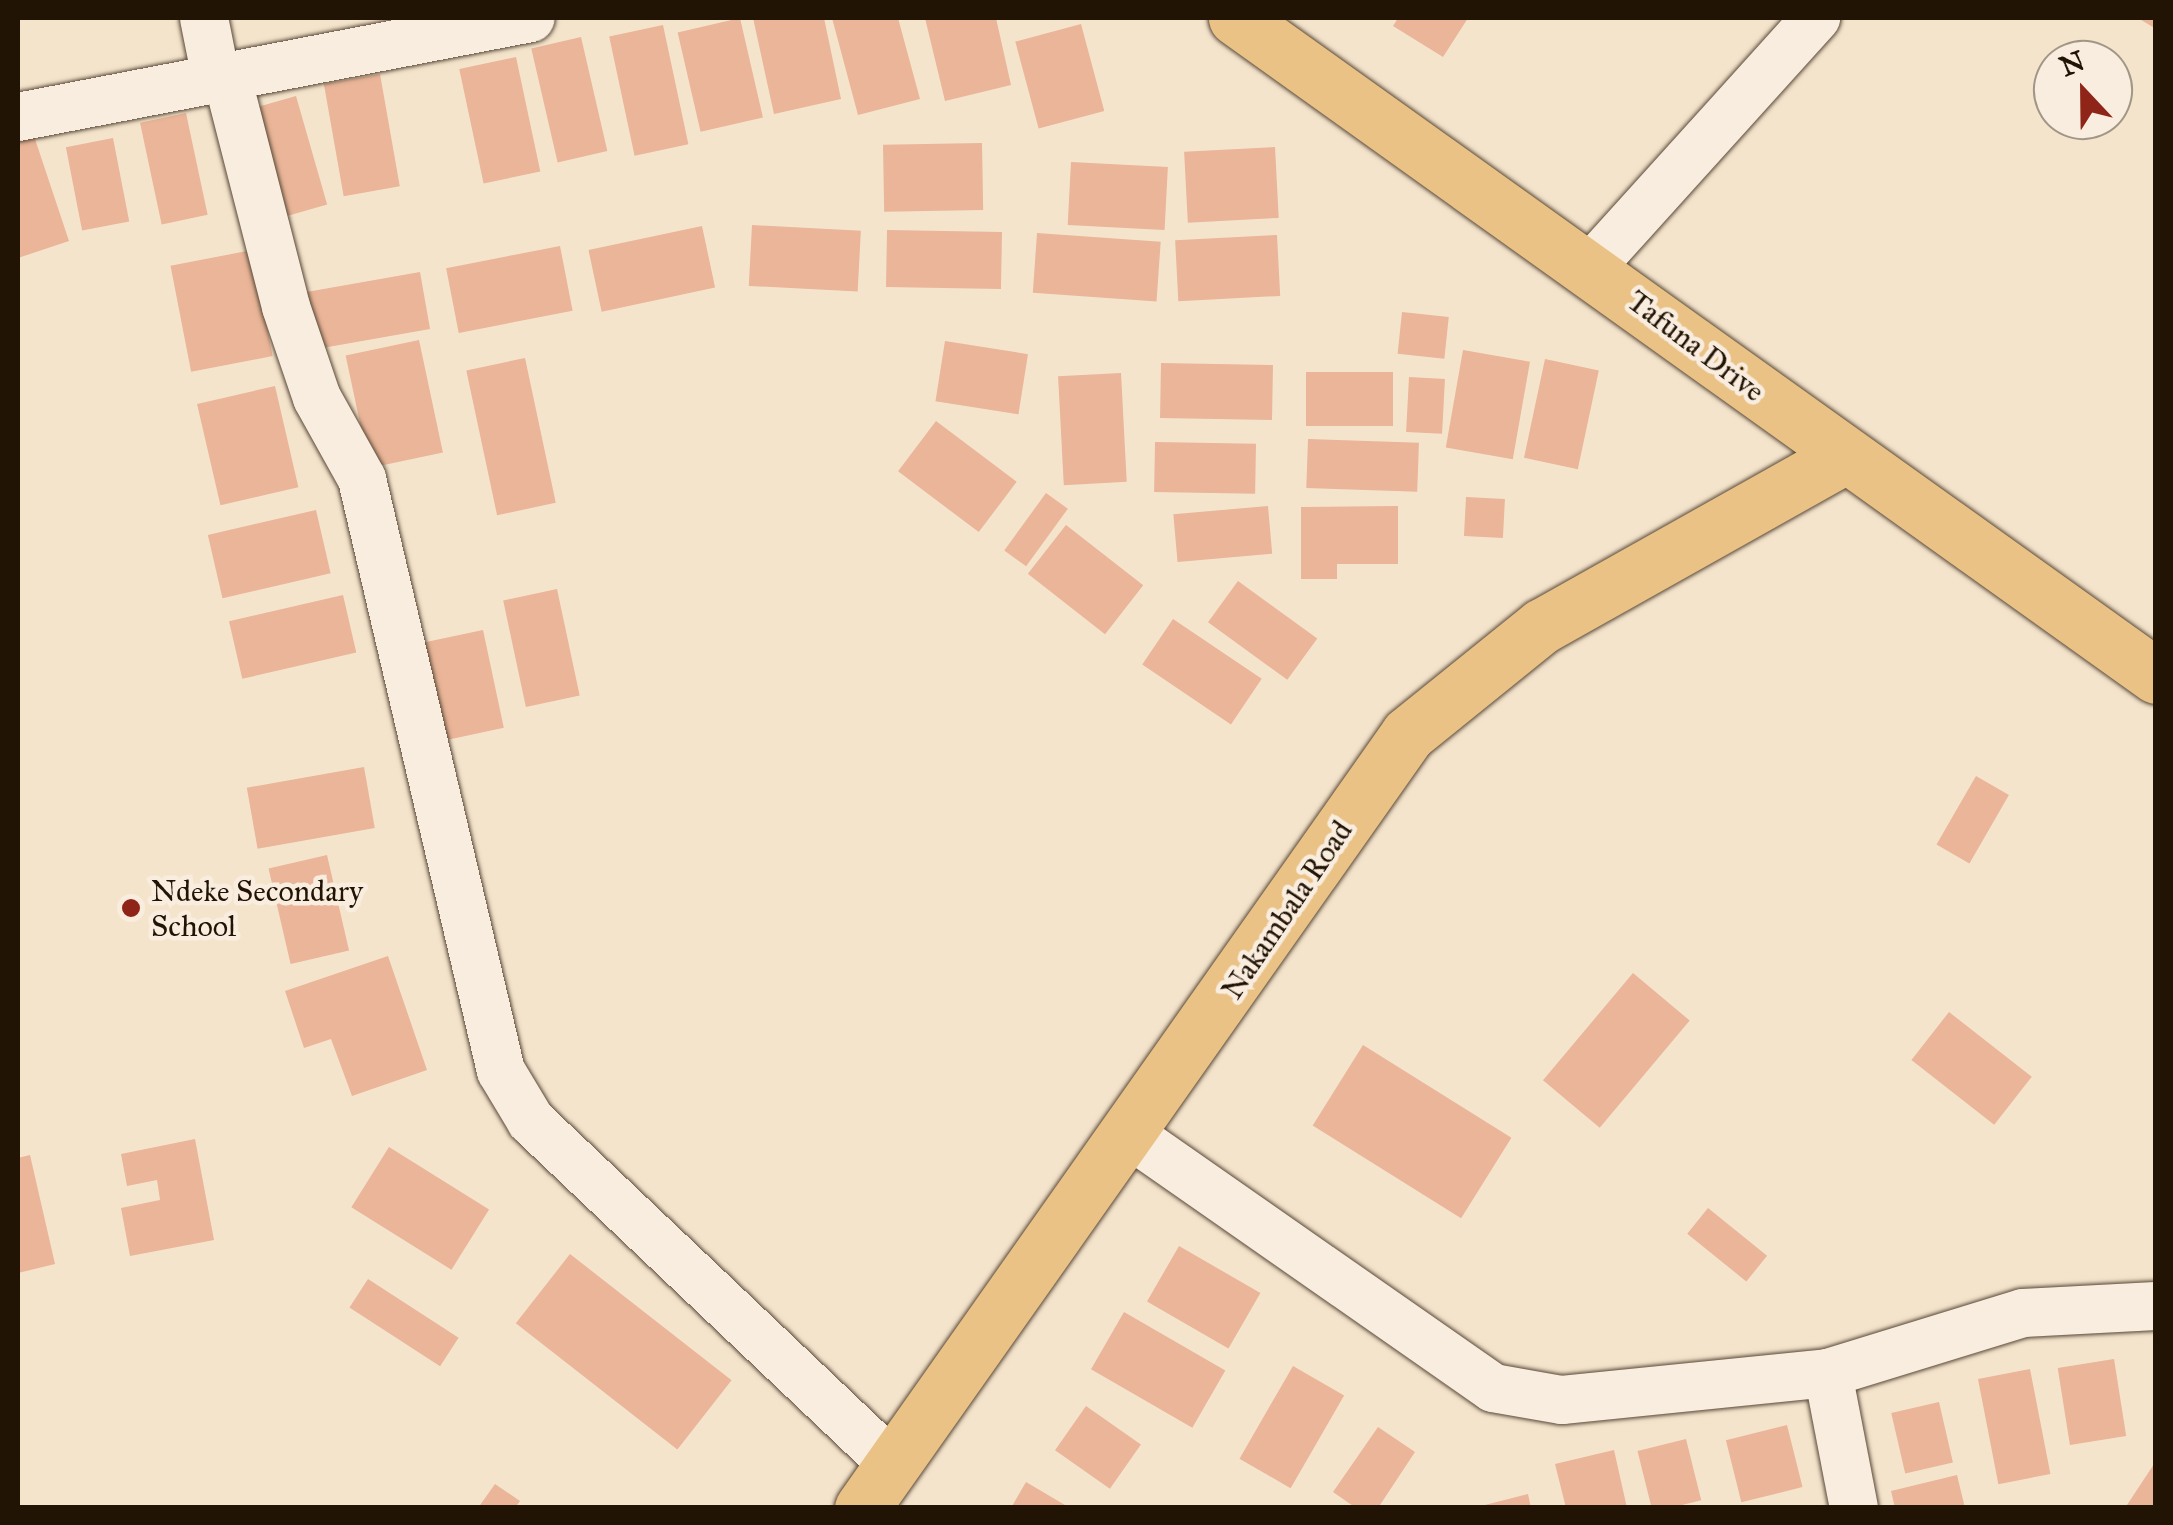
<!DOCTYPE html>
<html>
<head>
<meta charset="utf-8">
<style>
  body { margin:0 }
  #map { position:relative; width:2173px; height:1525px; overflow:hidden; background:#f5e4cc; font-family:"IM FELL Great Primer",serif }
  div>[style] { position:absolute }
  .building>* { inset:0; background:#eab598; transform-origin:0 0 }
  .roads { filter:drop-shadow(0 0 2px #574837) drop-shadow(0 0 2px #574837) }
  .minor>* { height:48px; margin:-24px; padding:0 24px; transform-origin:24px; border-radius:24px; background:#f8edde }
  .major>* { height:55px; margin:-27.5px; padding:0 27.5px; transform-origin:27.5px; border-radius:27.5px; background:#eac286 }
  .dots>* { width:28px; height:28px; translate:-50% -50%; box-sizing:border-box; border:5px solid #f8edde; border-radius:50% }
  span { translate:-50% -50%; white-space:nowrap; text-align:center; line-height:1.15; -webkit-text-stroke:9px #f8edde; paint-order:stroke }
  .street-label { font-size:30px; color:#221405 }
  .poi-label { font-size:30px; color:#221405 }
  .left { translate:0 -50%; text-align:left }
  .frame { position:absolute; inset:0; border:20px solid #221405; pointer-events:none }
  .north { position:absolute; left:2033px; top:40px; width:100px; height:100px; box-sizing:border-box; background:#f8edde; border:2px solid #a29687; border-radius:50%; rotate:338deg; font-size:28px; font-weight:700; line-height:40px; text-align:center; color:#221405 }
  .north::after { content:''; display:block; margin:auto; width:35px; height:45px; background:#8f2418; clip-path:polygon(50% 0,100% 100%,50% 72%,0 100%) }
</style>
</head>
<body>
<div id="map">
  <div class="building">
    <div style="left:740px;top:18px;width:102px;height:64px;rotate:77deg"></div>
    <div style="clip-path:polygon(753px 18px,824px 18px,841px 99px,774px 114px)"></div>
    <div style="clip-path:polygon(832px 18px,898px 18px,920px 99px,858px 115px)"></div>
    <div style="clip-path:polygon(925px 18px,996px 18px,1011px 85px,945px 101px)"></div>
    <div style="clip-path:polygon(1398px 18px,1468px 18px,1443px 57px,1393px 26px)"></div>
    <div style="clip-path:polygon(2138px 18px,2156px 18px,2156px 29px)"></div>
    <div style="left:1081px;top:24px;width:90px;height:68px;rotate:75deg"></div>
    <div style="left:663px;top:25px;width:122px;height:55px;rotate:78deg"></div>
    <div style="left:581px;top:37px;width:117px;height:51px;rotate:77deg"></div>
    <div style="left:516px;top:57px;width:117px;height:58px;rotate:78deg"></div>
    <div style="left:380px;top:74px;width:114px;height:57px;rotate:80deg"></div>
    <div style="left:296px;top:96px;width:113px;height:57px;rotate:74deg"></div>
    <div style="left:186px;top:113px;width:104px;height:47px;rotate:78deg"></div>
    <div style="clip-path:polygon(34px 136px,69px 241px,18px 258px,18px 141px)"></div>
    <div style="left:113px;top:138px;width:85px;height:48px;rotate:79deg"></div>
    <div style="left:982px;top:143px;width:67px;height:99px;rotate:89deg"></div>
    <div style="left:1275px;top:147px;width:71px;height:91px;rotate:87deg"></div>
    <div style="left:1071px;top:162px;width:97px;height:63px;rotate:3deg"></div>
    <div style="left:752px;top:225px;width:109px;height:61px;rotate:3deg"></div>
    <div style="left:702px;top:226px;width:63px;height:116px;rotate:78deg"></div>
    <div style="left:887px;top:230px;width:115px;height:57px;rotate:1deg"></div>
    <div style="left:1037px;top:233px;width:124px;height:60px;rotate:4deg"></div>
    <div style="left:1277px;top:235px;width:61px;height:102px;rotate:87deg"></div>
    <div style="left:560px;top:246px;width:66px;height:116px;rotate:79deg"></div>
    <div style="left:252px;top:250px;width:108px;height:83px;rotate:79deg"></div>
    <div style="left:420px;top:272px;width:58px;height:118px;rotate:80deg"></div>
    <div style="left:1402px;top:312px;width:47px;height:42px;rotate:6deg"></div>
    <div style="left:419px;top:340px;width:115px;height:75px;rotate:78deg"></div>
    <div style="left:945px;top:341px;width:84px;height:61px;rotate:9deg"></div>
    <div style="left:1463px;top:350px;width:68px;height:99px;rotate:10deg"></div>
    <div style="left:525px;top:358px;width:148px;height:60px;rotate:78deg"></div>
    <div style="left:1545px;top:359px;width:55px;height:101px;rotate:12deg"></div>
    <div style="left:1161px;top:363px;width:112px;height:55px;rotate:1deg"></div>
    <div style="left:1306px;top:372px;width:87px;height:54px"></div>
    <div style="left:1121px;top:373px;width:109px;height:63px;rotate:87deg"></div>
    <div style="left:1409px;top:377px;width:36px;height:55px;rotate:3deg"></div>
    <div style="left:275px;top:386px;width:104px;height:80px;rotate:77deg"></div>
    <div style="left:936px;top:421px;width:101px;height:63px;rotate:37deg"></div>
    <div style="left:1308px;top:439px;width:111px;height:49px;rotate:2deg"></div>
    <div style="left:1155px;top:442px;width:101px;height:50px;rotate:1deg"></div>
    <div style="left:1046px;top:493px;width:27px;height:71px;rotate:36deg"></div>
    <div style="left:1466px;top:497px;width:39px;height:39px;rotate:3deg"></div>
    <div style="left:1268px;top:506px;width:48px;height:95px;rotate:85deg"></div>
    <div style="clip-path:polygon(1398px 506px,1398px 564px,1337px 564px,1337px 579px,1301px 579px,1301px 507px)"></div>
    <div style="left:316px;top:510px;width:65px;height:111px;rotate:77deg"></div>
    <div style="left:1066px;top:525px;width:98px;height:62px;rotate:38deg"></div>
    <div style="left:1238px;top:581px;width:98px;height:51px;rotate:36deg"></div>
    <div style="left:557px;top:589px;width:109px;height:55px;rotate:78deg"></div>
    <div style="left:343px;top:595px;width:59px;height:117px;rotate:77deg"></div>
    <div style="left:1173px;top:619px;width:107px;height:55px;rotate:34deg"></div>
    <div style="left:483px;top:630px;width:100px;height:63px;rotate:78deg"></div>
    <div style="left:364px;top:767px;width:62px;height:119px;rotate:80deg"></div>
    <div style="left:1976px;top:776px;width:38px;height:79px;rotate:30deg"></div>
    <div style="left:327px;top:855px;width:98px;height:60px;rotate:77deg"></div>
    <div style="clip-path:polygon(388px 956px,427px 1070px,352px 1096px,331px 1039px,304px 1048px,285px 991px)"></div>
    <div style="left:1633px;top:973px;width:74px;height:140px;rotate:40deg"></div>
    <div style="left:1949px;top:1012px;width:105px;height:61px;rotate:38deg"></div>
    <div style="left:1363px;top:1045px;width:175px;height:95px;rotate:32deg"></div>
    <div style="clip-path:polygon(195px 1139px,214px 1240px,130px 1256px,121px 1208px,160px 1200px,157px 1180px,127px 1186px,121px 1154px)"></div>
    <div style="left:389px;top:1147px;width:118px;height:71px;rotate:32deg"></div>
    <div style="clip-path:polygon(30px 1155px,55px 1264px,18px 1273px,18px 1158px)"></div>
    <div style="left:1708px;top:1208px;width:76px;height:33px;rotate:39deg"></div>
    <div style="left:1179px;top:1246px;width:94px;height:64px;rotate:30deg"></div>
    <div style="left:570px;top:1254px;width:205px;height:88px;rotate:38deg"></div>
    <div style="left:368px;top:1279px;width:108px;height:34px;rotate:33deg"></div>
    <div style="left:1124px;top:1312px;width:117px;height:66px;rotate:30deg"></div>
    <div style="left:2114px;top:1359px;width:78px;height:57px;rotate:81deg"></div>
    <div style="left:1293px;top:1366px;width:59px;height:107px;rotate:30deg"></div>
    <div style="left:2030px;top:1369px;width:107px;height:53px;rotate:79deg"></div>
    <div style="left:1939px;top:1402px;width:62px;height:49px;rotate:77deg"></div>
    <div style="left:1086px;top:1406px;width:67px;height:54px;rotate:35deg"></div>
    <div style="left:1787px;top:1425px;width:64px;height:63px;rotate:76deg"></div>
    <div style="clip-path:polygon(1378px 1427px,1415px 1452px,1378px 1508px,1356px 1508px,1333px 1492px)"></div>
    <div style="left:1686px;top:1439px;width:63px;height:50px;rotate:76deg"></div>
    <div style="clip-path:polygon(1614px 1450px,1627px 1508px,1566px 1508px,1555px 1464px)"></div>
    <div style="clip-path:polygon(2156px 1461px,2156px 1508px,2125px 1508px)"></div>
    <div style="clip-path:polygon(1957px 1475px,1965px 1508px,1895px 1508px,1891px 1491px)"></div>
    <div style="clip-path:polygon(1026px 1482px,1070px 1508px,1011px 1508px)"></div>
    <div style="clip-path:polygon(495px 1484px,520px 1501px,515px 1508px,478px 1508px)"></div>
    <div style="clip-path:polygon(1528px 1494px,1531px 1508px,1481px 1508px,1481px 1506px)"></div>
  </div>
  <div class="roads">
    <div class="minor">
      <div style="left:204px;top:18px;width:61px;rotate:78.7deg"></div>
      <div style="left:227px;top:77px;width:237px;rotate:75.6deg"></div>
      <div style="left:286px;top:307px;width:96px;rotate:71.2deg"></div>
      <div style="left:317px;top:398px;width:93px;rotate:60.9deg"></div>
      <div style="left:362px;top:479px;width:608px;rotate:76.79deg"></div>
      <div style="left:501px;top:1071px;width:58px;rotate:59deg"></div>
      <div style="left:531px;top:1121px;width:497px;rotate:43.5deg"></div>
      <div style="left:18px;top:117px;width:522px;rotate:-10.92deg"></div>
      <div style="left:1591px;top:267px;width:336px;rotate:-47.9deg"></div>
      <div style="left:1132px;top:1136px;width:440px;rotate:34.9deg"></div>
      <div style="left:1493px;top:1388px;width:70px;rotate:9.9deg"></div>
      <div style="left:1562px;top:1400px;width:267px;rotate:-5.8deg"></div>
      <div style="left:1828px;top:1373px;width:204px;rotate:-17.1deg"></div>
      <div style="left:2023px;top:1313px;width:133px;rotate:-3deg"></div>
      <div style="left:1828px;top:1373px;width:137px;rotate:79.1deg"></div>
    </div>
    <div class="major">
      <div style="left:1236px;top:18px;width:1131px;rotate:35.57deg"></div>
      <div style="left:862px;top:1508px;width:947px;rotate:-54.8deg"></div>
      <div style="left:1408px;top:734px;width:172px;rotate:-38.9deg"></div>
      <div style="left:1542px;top:626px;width:347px;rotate:-29.3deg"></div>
    </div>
  </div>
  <div class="dots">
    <div style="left:131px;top:908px;background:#8f2418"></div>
  </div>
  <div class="street-label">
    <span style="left:1696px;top:346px;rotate:37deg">Tafuna Drive</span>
    <span style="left:1287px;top:910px;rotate:-56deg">Nakambala Road</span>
  </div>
  <div class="poi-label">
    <span class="left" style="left:151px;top:908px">Ndeke Secondary<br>School</span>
  </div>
  <div class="frame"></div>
  <div class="north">N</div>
</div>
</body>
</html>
